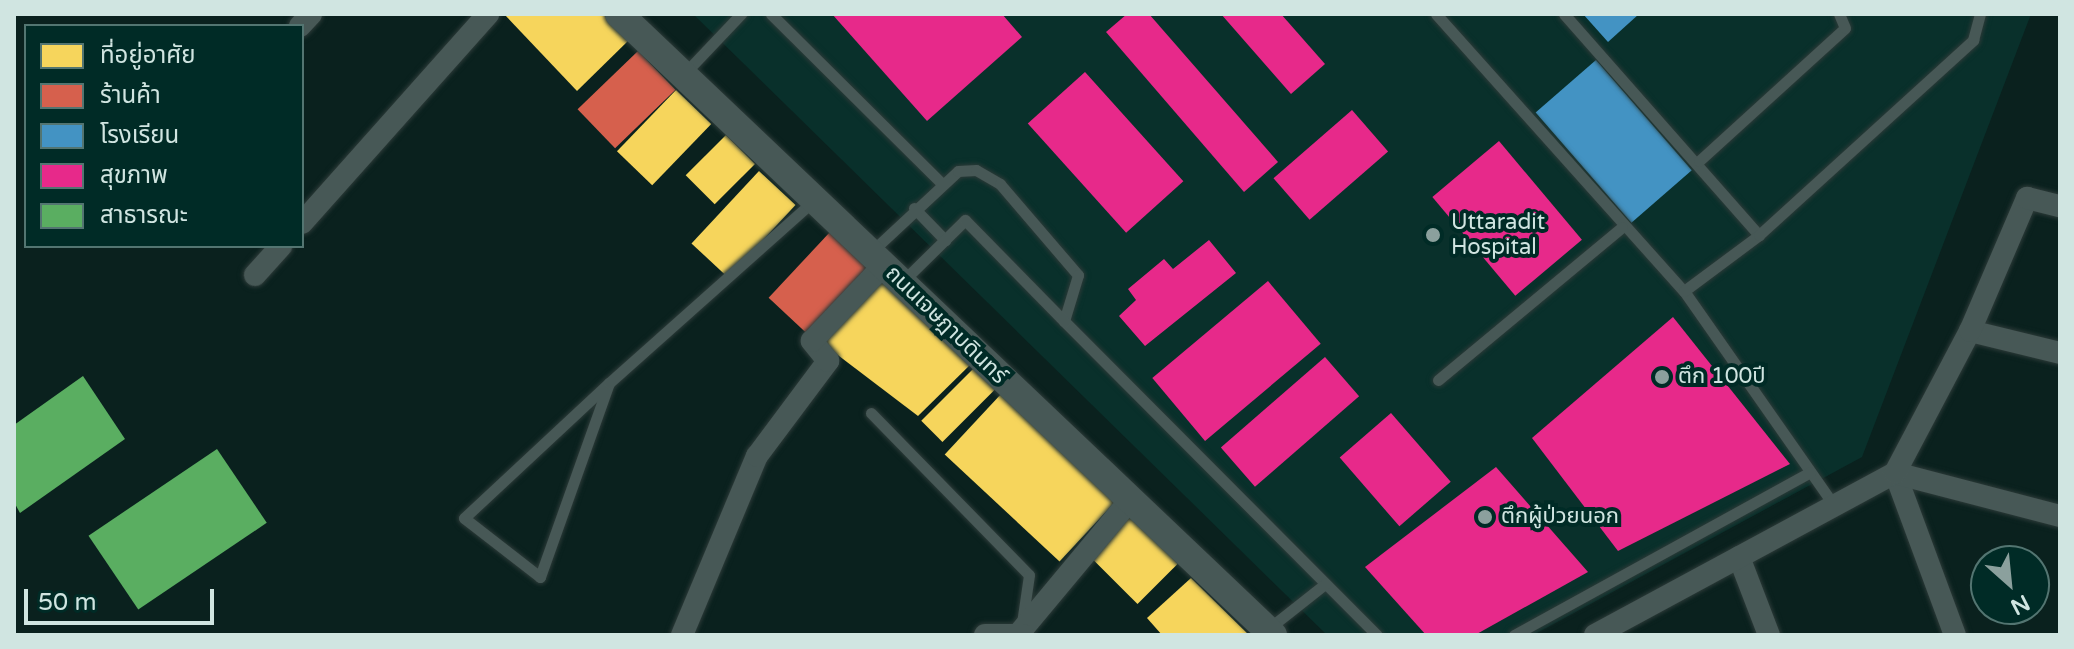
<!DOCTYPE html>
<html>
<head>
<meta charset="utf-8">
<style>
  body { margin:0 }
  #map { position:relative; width:2074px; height:649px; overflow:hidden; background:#0a211e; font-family:"Varela Round","Noto Sans Thai",sans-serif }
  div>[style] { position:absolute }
  .built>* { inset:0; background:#09302b }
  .homes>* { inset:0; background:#f6d55c; transform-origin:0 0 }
  .shops>* { inset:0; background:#d6604d; transform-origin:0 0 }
  .schools>* { inset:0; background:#4393c3; transform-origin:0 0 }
  .health>* { inset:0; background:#e7298a; transform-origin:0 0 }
  .public>* { inset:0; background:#5aae61; transform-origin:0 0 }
  .roads { filter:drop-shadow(0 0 2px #2c3a38) drop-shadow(0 0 2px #2c3a38) }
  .service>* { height:11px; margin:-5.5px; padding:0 5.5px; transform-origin:5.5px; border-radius:5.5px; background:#475856 }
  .minor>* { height:22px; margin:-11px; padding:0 11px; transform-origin:11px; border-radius:11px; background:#475856 }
  .tertiary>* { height:28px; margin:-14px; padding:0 14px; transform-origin:14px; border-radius:14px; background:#475856 }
  .dots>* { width:22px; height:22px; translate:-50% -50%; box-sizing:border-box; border:4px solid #002b26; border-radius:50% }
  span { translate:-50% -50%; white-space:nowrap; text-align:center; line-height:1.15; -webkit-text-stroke:8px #002b26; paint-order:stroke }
  .poi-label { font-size:22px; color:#d0e5e1 }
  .left { translate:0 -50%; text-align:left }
  .street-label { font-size:22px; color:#d0e5e1 }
  .frame { position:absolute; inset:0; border:16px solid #d0e5e1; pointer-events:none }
  .legend { position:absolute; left:24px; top:24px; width:280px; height:224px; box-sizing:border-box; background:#002b26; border:2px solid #537571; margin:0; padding:10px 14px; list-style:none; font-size:24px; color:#d0e5e1 }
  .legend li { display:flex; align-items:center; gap:16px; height:40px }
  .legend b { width:40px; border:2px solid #537571 }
  .north { position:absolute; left:1970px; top:545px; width:80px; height:80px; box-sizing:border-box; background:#002b26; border:2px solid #537571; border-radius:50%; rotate:153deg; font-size:22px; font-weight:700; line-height:32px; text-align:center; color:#d0e5e1 }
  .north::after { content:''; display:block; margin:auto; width:28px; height:36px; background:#8ba09d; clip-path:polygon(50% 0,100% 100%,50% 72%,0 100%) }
  .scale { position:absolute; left:24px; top:589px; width:190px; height:36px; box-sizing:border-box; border:4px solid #d0e5e1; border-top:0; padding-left:10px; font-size:24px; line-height:28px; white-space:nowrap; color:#d0e5e1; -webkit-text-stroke:6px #002b26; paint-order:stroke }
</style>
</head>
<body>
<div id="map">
  <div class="built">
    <div style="clip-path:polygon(693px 14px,2031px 14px,1862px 457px,1533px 635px,1327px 635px)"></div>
  </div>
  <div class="homes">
    <div style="clip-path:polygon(504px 14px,603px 14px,629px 40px,577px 91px)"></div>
    <div style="left:676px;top:90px;width:49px;height:85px;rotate:44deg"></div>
    <div style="left:726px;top:135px;width:41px;height:57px;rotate:45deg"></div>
    <div style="left:759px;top:171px;width:50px;height:99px;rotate:43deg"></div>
    <div style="clip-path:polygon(882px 280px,972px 363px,918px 416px,818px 340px)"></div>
    <div style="left:975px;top:367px;width:30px;height:76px;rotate:45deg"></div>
    <div style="left:1002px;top:393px;width:157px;height:84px;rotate:43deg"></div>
    <div style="left:1129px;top:515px;width:69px;height:57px;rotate:45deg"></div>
    <div style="clip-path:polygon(1191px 578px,1249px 635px,1162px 635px,1147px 618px)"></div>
  </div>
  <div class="shops">
    <div style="left:638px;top:51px;width:54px;height:84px;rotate:46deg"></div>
    <div style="left:830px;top:232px;width:71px;height:90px;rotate:43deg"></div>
  </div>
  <div class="schools">
    <div style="clip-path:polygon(1583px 14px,1639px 14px,1608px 42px)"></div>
    <div style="left:1596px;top:60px;width:146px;height:80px;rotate:49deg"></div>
  </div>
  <div class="health">
    <div style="clip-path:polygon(832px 14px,1002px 14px,1022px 37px,927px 121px)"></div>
    <div style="clip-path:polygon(1127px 14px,1149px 14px,1278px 162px,1244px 192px,1106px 32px)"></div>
    <div style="clip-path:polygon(1221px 14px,1281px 14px,1325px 64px,1291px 94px)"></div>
    <div style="left:1085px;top:72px;width:147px;height:77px;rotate:48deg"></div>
    <div style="left:1352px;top:110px;width:55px;height:104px;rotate:49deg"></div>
    <div style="left:1499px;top:141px;width:129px;height:87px;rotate:50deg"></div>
    <div style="clip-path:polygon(1209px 240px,1236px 273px,1145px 346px,1119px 316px,1136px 300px,1128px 289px,1164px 259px,1173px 269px)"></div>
    <div style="left:1268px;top:281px;width:82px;height:151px;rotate:50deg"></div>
    <div style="clip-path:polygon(1673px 317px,1790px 464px,1618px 551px,1532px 438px)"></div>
    <div style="left:1325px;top:357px;width:52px;height:138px;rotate:49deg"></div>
    <div style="left:1391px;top:413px;width:91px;height:68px;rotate:49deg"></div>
    <div style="clip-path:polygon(1496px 467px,1588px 572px,1475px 635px,1426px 635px,1365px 567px)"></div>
  </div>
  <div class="public">
    <div style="clip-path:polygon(83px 376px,125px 439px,20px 513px,14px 502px,14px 425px)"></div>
    <div style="left:217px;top:449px;width:89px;height:155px;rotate:56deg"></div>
  </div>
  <div class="roads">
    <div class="service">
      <div style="left:771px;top:14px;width:238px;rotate:44.8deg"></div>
      <div style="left:1436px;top:14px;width:372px;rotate:48.2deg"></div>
      <div style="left:1684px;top:291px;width:261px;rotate:55deg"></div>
      <div style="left:1564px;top:14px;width:295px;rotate:48.6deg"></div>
      <div style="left:684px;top:74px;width:83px;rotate:-46.5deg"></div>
      <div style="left:1699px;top:161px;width:197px;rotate:-42.3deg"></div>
      <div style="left:1845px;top:28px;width:15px;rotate:-113deg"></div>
      <div style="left:914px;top:208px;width:45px;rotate:45.9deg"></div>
      <div style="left:870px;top:253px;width:120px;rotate:-43deg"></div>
      <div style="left:958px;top:171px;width:18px;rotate:-3deg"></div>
      <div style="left:976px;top:170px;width:28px;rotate:30deg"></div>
      <div style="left:1000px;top:184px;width:120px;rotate:49.4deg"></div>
      <div style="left:1078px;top:275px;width:48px;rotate:106.9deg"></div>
      <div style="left:1064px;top:321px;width:443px;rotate:45.1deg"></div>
      <div style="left:903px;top:281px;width:87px;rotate:-44.5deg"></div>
      <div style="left:965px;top:220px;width:141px;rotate:45.6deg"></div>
      <div style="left:1684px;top:291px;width:94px;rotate:-36.7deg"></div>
      <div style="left:1759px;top:235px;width:290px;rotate:-42.3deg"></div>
      <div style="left:1973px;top:40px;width:27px;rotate:-75deg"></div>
      <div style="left:1438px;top:380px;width:239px;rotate:-39.7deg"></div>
      <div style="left:609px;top:383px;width:206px;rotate:109.6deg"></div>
      <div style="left:540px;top:577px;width:96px;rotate:-142.2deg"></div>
      <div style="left:464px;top:518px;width:198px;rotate:-43deg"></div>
      <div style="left:609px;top:383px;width:273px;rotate:-41.7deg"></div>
      <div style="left:871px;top:413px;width:226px;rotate:45.7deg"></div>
      <div style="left:1029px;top:575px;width:49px;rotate:98.3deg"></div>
      <div style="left:1268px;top:629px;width:73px;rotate:-38.3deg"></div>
      <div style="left:1514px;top:635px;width:338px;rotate:-28.8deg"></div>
    </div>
    <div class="minor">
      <div style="left:300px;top:26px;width:16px;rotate:-47deg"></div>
      <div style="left:302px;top:223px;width:280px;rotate:-48.3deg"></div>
      <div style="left:255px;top:275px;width:39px;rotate:-48deg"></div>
      <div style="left:1970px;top:331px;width:93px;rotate:13.7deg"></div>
      <div style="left:1895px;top:473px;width:173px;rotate:69.7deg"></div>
      <div style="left:1895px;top:473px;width:171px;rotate:14.6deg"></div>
      <div style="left:1739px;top:557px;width:84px;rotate:69deg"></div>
      <div style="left:1021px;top:631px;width:170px;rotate:-50.2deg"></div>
      <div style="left:682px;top:635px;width:194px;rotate:-67.3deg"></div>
      <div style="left:757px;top:456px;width:119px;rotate:-53.2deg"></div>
      <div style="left:828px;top:361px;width:26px;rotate:-129deg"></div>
      <div style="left:812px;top:341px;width:103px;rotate:-46.6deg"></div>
      <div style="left:985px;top:635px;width:38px"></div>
      <div style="left:1595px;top:635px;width:341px;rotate:-28.4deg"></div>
      <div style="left:1895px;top:473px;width:161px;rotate:-62.2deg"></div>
      <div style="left:1970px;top:331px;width:145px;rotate:-66.8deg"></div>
      <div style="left:2027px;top:198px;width:34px;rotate:14deg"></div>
    </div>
    <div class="tertiary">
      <div style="left:619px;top:14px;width:902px;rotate:43.52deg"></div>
    </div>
  </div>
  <div class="dots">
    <div style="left:1433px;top:235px;background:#8ba09d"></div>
    <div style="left:1662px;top:377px;background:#8ba09d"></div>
    <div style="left:1485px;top:517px;background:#8ba09d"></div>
  </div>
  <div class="poi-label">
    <span class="left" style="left:1451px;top:235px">Uttaradit<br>Hospital</span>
    <span class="left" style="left:1678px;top:377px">ตึก 100ปี</span>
    <span class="left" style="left:1501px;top:517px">ตึกผู้ป่วยนอก</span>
  </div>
  <div class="street-label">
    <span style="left:946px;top:325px;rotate:44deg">ถนนเจษฎาบดินทร์</span>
  </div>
  <div class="frame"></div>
  <ul class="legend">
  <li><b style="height:22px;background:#f6d55c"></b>ที่อยู่อาศัย</li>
  <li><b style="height:22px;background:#d6604d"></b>ร้านค้า</li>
  <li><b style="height:22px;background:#4393c3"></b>โรงเรียน</li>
  <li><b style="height:22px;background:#e7298a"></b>สุขภาพ</li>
  <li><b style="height:22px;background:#5aae61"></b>สาธารณะ</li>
  </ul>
  <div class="north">N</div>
  <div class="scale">50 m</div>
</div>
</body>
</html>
